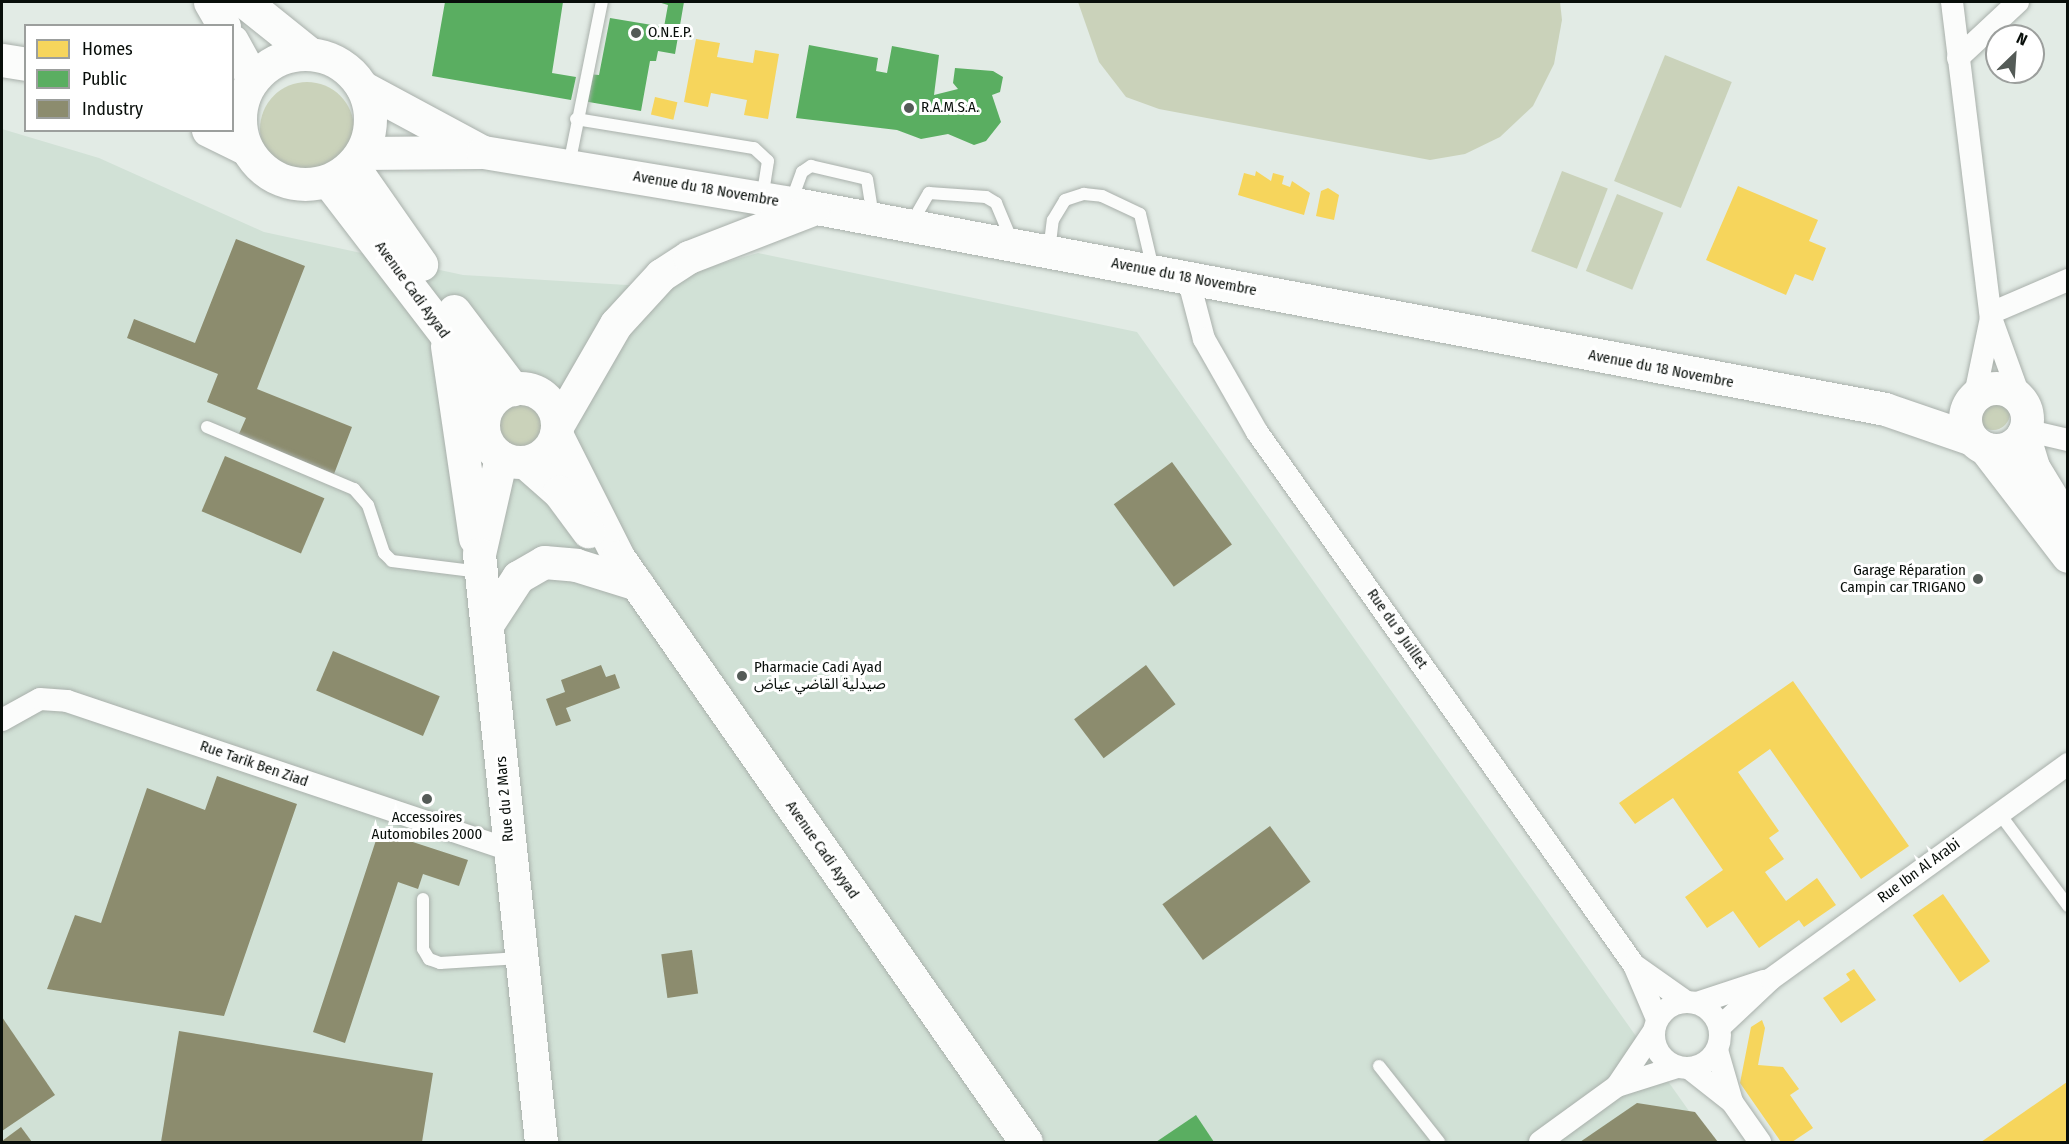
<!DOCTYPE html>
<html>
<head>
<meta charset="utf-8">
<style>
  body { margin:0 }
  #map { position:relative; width:2069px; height:1144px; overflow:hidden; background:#e2ebe5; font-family:"Fira Sans Condensed","Noto Sans Arabic",sans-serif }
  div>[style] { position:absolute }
  .built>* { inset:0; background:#d1e1d6 }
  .green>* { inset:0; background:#cad2ba; transform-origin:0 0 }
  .round { border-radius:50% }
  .homes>* { inset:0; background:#f6d55c; transform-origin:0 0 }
  .public>* { inset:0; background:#5aae61 }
  .industry>* { inset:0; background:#8c8c6e; transform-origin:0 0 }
  .roads { filter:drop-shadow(0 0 2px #a9b0ab) drop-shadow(0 0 2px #a9b0ab) }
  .lane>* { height:12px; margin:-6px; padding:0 6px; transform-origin:6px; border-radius:6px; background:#fbfcfb }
  .street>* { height:22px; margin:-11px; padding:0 11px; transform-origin:11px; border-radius:11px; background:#fbfcfb }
  .street>.ring { margin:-11px; padding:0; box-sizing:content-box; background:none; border:22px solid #fbfcfb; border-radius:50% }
  .secondary>* { height:33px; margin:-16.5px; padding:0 16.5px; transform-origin:16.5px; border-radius:16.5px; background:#fbfcfb }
  .secondary>.ring { margin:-16.5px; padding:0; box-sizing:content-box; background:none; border:33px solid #fbfcfb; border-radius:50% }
  .dots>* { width:16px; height:16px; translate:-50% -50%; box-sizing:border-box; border:3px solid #fff; border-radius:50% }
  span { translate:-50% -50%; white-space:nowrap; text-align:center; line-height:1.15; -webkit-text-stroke:6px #fff; paint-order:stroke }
  .poi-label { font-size:15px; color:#080e0a }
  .left { translate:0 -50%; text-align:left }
  .right { translate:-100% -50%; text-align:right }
  .street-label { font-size:15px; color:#080e0a }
  .frame { position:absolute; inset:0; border:3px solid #080e0a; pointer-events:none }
  .legend { position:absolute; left:24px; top:24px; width:210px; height:108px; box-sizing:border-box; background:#fff; border:2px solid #9c9f9d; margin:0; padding:8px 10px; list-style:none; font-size:18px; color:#080e0a }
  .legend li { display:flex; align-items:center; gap:12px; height:30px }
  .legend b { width:30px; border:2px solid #9c9f9d }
  .north { position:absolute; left:1985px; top:24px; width:60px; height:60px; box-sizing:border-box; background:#fff; border:2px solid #9c9f9d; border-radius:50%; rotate:25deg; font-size:16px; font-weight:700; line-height:24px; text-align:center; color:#080e0a }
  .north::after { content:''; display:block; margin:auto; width:21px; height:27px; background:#545b57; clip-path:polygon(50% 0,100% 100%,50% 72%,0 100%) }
</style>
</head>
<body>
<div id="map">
  <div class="built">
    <div style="clip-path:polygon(2px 129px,99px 158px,264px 232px,463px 275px,643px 286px,758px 253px,1137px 332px,1711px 1142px,2px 1142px)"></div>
  </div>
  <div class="green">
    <div style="clip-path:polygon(1078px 2px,1560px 2px,1562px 20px,1554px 64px,1533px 106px,1500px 137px,1465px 154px,1430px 160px,1159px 109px,1126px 97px,1099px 62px)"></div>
    <div style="left:1665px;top:55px;width:72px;height:136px;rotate:22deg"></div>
    <div class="round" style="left:260px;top:82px;width:94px;height:94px"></div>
    <div style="left:1562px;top:171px;width:49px;height:86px;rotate:21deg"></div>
    <div style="left:1617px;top:194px;width:50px;height:83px;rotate:22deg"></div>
    <div class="round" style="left:491px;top:395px;width:60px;height:60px"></div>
    <div class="round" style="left:1976px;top:396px;width:34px;height:34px"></div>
  </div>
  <div class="homes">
    <div style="clip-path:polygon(696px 39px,720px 43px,717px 57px,753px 63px,755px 50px,779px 54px,768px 119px,744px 115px,747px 100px,711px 93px,708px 107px,684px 102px)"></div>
    <div style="left:655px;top:97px;width:23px;height:18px;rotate:13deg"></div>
    <div style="clip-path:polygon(1256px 171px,1271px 181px,1273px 173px,1284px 176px,1282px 184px,1290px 187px,1292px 181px,1310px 193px,1304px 215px,1238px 195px,1244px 173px,1255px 176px)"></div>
    <div style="clip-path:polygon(1738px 186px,1818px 220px,1809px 241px,1826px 248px,1813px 281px,1795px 274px,1786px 295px,1706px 260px)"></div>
    <div style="clip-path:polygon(1328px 188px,1339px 195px,1334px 220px,1316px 216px,1321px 191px)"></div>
    <div style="clip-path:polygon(1793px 681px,1909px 846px,1861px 879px,1770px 749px,1738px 772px,1779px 831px,1769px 838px,1784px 859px,1765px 872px,1786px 901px,1817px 878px,1836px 905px,1804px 927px,1799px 920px,1759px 948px,1733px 911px,1707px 928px,1685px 897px,1723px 870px,1673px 798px,1635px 824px,1619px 803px)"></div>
    <div style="left:1943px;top:894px;width:82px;height:37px;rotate:55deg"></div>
    <div style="clip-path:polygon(1854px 969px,1876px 1000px,1841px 1023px,1823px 998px,1850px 980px,1846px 974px)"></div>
    <div style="clip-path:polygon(1762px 1020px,1765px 1028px,1758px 1065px,1783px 1067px,1799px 1089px,1790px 1095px,1813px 1128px,1792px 1142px,1781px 1142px,1740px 1083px,1751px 1027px)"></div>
    <div style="clip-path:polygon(2067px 1082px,2067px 1142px,1981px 1142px)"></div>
  </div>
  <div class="public">
    <div style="clip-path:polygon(445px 2px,563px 2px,552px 73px,576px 77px,571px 100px,432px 76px)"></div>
    <div style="clip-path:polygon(658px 2px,684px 2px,675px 54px,658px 51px,656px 61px,650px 61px,641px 111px,583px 101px,588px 74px,599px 75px,610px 18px,664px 27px,668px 5px)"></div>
    <div style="clip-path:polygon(809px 45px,878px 58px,876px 71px,887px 73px,892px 46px,939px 55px,934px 95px,958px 89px,953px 83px,955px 68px,993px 71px,1003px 77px,1000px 92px,992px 95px,1001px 122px,986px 141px,974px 145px,948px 134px,921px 139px,897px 130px,796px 118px)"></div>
    <div style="clip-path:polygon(1196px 1115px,1214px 1142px,1156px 1142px)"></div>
  </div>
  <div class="industry">
    <div style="clip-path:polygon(236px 239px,305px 266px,257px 389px,352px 427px,334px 474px,238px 436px,246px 418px,207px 402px,218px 374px,127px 338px,134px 319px,195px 343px)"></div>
    <div style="left:225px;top:456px;width:108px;height:60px;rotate:23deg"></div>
    <div style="left:1172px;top:462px;width:102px;height:72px;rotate:54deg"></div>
    <div style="left:333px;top:651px;width:116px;height:43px;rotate:23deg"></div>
    <div style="clip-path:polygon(601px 665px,606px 677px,615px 674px,620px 688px,566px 708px,571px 721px,556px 726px,546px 699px,565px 692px,561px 680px)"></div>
    <div style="left:1146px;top:665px;width:49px;height:90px;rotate:53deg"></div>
    <div style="clip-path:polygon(217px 776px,297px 804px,224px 1016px,47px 989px,75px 915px,101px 923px,147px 788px,205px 810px)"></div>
    <div style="left:1270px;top:826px;width:69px;height:133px;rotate:54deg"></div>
    <div style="clip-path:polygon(379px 831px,468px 860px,459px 886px,423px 874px,418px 889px,398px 882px,345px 1043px,313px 1032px)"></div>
    <div style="left:692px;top:950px;width:44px;height:31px;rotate:82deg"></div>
    <div style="clip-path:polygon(2px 1017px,55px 1095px,2px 1131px)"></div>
    <div style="clip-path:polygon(179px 1031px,433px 1073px,422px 1142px,161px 1142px)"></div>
    <div style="clip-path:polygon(1637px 1103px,1695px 1112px,1718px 1142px,1580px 1142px)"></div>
    <div style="clip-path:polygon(21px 1127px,32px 1142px,2px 1142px,2px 1141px)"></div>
  </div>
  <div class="roads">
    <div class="lane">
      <div style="left:576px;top:119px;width:180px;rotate:9.3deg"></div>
      <div style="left:754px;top:148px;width:19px;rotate:43deg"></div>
      <div style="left:768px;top:161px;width:36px;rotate:99deg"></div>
      <div style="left:569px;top:165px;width:166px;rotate:-78.6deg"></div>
      <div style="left:791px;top:202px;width:32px;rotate:-70deg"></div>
      <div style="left:802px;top:172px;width:11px;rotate:-34deg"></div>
      <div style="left:811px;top:166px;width:57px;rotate:13.1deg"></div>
      <div style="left:867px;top:179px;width:37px;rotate:81deg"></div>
      <div style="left:911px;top:224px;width:36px;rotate:-60deg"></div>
      <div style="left:929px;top:193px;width:57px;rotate:4deg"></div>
      <div style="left:986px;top:197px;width:12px;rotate:31deg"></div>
      <div style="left:996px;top:203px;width:41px;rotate:67.2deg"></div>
      <div style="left:1049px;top:251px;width:31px;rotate:-83deg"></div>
      <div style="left:1053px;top:220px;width:23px;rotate:-59deg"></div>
      <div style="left:1065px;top:200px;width:20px;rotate:-18deg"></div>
      <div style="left:1084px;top:194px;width:18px;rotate:6deg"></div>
      <div style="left:1102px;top:196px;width:42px;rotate:25.3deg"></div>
      <div style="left:1140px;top:214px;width:57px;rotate:76.7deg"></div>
      <div style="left:207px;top:427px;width:160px;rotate:22.9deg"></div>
      <div style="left:354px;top:489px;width:21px;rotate:49deg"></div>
      <div style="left:368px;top:505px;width:51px;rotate:71.6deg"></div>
      <div style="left:384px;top:553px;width:11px;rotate:45deg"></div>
      <div style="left:392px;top:561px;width:89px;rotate:7.1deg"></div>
      <div style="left:1999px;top:813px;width:116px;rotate:53.4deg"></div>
      <div style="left:423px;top:899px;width:50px;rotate:90deg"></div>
      <div style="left:423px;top:949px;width:12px;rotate:59deg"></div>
      <div style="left:429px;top:959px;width:12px;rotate:20deg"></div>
      <div style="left:440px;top:963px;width:80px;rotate:-3.6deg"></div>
      <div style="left:1379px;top:1066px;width:97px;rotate:51.7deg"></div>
    </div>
    <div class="street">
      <div style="left:1952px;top:2px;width:318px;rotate:83deg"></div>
      <div style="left:1991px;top:318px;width:88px;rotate:70.1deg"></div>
      <div style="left:1958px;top:58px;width:82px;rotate:-43deg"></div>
      <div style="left:1188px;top:278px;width:63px;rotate:75.3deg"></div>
      <div style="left:1204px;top:339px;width:107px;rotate:60.3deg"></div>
      <div style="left:1257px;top:432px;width:653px;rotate:54.73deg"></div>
      <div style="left:1634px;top:965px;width:59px;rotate:66.9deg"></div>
      <div style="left:1991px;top:313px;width:84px;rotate:-23.2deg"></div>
      <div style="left:1975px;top:395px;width:79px;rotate:-78.3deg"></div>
      <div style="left:2025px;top:430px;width:44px;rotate:13.1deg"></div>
      <div style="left:2px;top:720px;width:43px;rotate:-28.9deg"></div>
      <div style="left:40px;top:699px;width:27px;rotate:4deg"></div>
      <div style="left:67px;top:701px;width:467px;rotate:18.6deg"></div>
      <div style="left:1634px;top:965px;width:62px;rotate:35.2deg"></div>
      <div class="ring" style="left:1654px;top:1002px;width:44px;height:44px"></div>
      <div style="left:1697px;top:1003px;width:71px;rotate:-18.2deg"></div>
      <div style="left:1720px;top:1027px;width:70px;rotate:-43.3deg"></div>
      <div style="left:1771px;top:979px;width:367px;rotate:-35.9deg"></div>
      <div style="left:1717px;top:1050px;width:54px;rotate:73.9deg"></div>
      <div style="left:1689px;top:1068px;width:55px;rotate:38.3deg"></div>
      <div style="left:1732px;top:1102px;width:49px;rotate:55deg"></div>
      <div style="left:1617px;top:1086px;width:66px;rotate:-56.1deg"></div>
      <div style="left:1540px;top:1142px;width:95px;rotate:-36deg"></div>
      <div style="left:1617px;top:1086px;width:63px;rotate:-17.6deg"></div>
    </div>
    <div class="secondary">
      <div style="left:210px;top:2px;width:28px;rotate:60deg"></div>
      <div style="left:245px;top:2px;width:83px;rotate:38.7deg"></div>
      <div style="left:232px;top:41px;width:43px;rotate:61.1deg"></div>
      <div class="ring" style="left:240px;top:54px;width:97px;height:97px"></div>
      <div style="left:2px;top:60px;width:24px;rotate:9deg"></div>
      <div style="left:362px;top:87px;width:135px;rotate:28.3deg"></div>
      <div style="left:208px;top:130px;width:43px;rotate:26deg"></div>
      <div style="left:361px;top:153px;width:122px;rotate:-0.5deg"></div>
      <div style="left:483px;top:152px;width:311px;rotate:9.4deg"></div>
      <div style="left:790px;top:203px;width:1114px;rotate:10.65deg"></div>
      <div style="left:1885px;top:409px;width:92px;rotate:19deg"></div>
      <div style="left:352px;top:165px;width:121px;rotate:55.1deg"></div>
      <div style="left:328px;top:181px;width:194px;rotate:52.5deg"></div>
      <div style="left:446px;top:335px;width:81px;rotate:58.1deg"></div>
      <div style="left:454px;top:311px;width:98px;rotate:52.9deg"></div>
      <div style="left:447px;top:346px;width:194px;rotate:81.7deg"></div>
      <div class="ring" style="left:483px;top:388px;width:41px;height:41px"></div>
      <div class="ring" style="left:1965px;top:388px;width:29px;height:29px"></div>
      <div style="left:557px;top:426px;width:118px;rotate:-60deg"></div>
      <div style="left:616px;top:324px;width:67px;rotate:-47.4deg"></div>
      <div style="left:661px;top:275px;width:33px;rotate:-33deg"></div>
      <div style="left:689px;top:257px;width:133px;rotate:-21.2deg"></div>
      <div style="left:556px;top:434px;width:138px;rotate:63.2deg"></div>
      <div style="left:618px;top:557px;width:713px;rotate:55.11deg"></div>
      <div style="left:2023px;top:434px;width:34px;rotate:73deg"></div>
      <div style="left:2033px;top:467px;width:60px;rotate:58.7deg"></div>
      <div style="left:1985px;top:448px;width:136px;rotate:52.5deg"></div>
      <div style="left:501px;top:457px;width:99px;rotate:102.8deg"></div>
      <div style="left:479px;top:554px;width:591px;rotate:83.98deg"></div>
      <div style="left:525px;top:462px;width:45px;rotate:41.4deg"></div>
      <div style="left:559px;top:492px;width:49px;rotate:53.4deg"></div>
      <div style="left:488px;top:623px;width:55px;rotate:-56.9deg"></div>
      <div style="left:518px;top:577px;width:30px;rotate:-30deg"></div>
      <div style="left:544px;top:562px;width:32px;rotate:5deg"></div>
      <div style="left:576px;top:565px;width:64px;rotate:17.3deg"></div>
    </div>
  </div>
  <div class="dots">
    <div style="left:636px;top:33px;background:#545b57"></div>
    <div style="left:909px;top:108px;background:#545b57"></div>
    <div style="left:1978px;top:579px;background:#545b57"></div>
    <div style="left:742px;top:676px;background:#545b57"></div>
    <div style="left:427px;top:799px;background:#545b57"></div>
  </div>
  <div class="poi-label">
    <span class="left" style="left:648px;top:33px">O.N.E.P.</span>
    <span class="left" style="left:921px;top:108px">R.A.M.S.A.</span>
    <span class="right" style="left:1966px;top:579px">Garage Réparation<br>Campin car TRIGANO</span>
    <span class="left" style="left:754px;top:676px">Pharmacie Cadi Ayad<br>صيدلية القاضي عياض</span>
    <span style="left:427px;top:826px">Accessoires<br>Automobiles 2000</span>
  </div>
  <div class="street-label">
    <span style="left:706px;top:189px;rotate:10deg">Avenue du 18 Novembre</span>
    <span style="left:1184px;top:277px;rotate:11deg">Avenue du 18 Novembre</span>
    <span style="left:412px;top:290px;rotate:54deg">Avenue Cadi Ayyad</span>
    <span style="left:1661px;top:369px;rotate:11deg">Avenue du 18 Novembre</span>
    <span style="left:1397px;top:629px;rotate:55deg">Rue du 9 Juillet</span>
    <span style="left:254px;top:764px;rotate:19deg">Rue Tarik Ben Ziad</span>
    <span style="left:505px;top:799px;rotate:-95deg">Rue du 2 Mars</span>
    <span style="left:822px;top:850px;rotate:55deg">Avenue Cadi Ayyad</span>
    <span style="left:1919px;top:871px;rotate:-36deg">Rue Ibn Al Arabi</span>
  </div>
  <div class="frame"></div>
  <ul class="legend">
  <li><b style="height:16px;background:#f6d55c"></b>Homes</li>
  <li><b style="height:16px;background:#5aae61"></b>Public</li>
  <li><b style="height:16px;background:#8c8c6e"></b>Industry</li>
  </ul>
  <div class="north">N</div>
</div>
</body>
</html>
